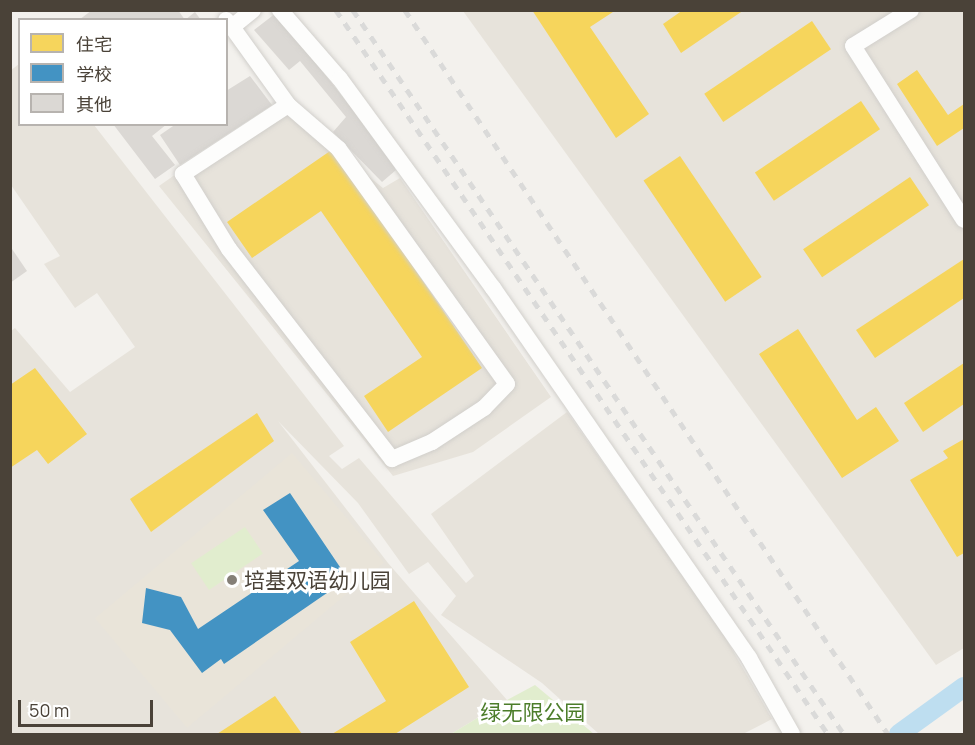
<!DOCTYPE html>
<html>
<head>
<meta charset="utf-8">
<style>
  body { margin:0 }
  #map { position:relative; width:975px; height:745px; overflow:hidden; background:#f3f1ed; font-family:Manrope,"Noto Sans SC",sans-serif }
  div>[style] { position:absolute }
  .residential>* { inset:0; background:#e7e3db }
  .education>* { inset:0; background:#e9e4d9; transform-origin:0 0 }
  .green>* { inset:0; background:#e1edce; transform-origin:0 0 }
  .homes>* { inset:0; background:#f6d55c; transform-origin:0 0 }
  .schools>* { inset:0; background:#4393c3 }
  .canal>* { height:20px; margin:-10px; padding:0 10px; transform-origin:10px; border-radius:10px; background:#bedef0 }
  .building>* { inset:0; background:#dbd8d4 }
  .roads { filter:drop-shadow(0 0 2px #d1cfcb) drop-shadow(0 0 2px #d1cfcb) }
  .minor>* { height:16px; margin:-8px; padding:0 8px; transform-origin:8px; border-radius:8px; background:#fdfdfc }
  .rail>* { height:4.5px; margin-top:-2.25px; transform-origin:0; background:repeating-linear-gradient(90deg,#dadad9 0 8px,transparent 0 16px) }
  .dots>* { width:16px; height:16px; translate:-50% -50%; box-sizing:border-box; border:3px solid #fff; border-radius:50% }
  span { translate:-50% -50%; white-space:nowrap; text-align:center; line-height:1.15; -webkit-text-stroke:6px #fff; paint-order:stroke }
  .poi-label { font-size:21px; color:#4a4238 }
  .left { translate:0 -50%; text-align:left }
  .park-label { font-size:21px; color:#4c7d2a }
  .frame { position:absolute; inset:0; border:12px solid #4a4238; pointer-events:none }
  .legend { position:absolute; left:18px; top:18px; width:210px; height:108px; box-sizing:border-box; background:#fff; border:2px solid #b7b3af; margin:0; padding:8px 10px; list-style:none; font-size:18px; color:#4a4238 }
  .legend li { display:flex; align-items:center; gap:12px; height:30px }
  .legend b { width:30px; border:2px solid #b7b3af }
  .scale { position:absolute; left:18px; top:700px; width:135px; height:27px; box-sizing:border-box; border:3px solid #4a4238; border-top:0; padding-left:8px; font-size:18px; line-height:21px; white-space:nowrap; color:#4a4238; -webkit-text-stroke:4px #fff; paint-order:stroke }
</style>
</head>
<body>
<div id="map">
  <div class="residential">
    <div style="clip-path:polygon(463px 11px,964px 11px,964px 648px,936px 665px)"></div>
    <div style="clip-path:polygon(19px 64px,20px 124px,94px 125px,344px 446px,329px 456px,342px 469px,359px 458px,466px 583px,474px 576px,431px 514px,567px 412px,722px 632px,772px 719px,743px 734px,599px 734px,542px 683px,441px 615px,456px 596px,428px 562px,409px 574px,358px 503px,278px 421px,388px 563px,507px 700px,451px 734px,11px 734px,11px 331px,15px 328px,70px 392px,135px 347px,97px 293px,75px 308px,44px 264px,60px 256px,11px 185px,10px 71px)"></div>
    <div style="clip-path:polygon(277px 103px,383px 188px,400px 178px,551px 397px,473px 452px,393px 476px,159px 186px)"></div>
  </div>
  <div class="education">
    <div style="left:292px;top:453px;width:143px;height:257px;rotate:50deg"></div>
  </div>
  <div class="green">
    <div style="left:245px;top:527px;width:32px;height:65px;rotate:56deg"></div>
    <div style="clip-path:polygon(535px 685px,594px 734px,451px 734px,507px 700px)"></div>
  </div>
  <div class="homes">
    <div style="clip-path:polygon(532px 10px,616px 10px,590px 27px,649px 114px,616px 138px)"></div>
    <div style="clip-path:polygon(683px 10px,744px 10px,681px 53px,663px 24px)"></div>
    <div style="left:812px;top:21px;width:34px;height:130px;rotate:56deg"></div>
    <div style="clip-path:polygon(917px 70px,948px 115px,964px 104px,964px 128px,937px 146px,897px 84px)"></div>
    <div style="left:861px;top:101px;width:34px;height:128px;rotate:56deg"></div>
    <div style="clip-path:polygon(333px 149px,482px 368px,388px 432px,364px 396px,422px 357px,321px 211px,252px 258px,227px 222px)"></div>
    <div style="left:680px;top:156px;width:146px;height:44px;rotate:56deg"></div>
    <div style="left:910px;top:177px;width:34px;height:129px;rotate:56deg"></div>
    <div style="clip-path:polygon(964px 259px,964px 298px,875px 358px,856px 330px)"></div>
    <div style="clip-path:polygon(798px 329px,857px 420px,876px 407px,899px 441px,842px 478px,759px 354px)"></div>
    <div style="clip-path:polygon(964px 363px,964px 404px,923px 432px,904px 403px)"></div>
    <div style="clip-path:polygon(35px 368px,87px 434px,48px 464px,37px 450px,10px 468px,10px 385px)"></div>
    <div style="clip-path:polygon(257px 413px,274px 441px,151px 532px,130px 499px)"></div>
    <div style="clip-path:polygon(964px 439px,964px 553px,957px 557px,910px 480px,948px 458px,943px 451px)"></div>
    <div style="clip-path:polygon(414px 601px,469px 687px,395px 734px,332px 734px,386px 701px,350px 642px)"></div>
    <div style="clip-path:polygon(275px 696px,302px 734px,217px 734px)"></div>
  </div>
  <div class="schools">
    <div style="clip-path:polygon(290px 493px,342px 570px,334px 575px,340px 584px,224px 664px,221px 659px,202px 673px,170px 630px,142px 623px,146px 588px,181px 597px,198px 629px,299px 561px,263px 510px)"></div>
  </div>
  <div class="canal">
    <div style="left:899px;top:734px;width:80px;rotate:-35.9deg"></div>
  </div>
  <div class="building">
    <div style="clip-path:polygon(92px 10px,178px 10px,185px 20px,79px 20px)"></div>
    <div style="clip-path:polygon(195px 12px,201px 20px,185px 20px)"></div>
    <div style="clip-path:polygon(276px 13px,388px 154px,396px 170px,382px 182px,333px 132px,346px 117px,300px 61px,289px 70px,254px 30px)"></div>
    <div style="clip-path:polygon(250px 76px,272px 105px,180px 165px,160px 135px,176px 124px,226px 124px,226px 91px)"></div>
    <div style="clip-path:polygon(113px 124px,167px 124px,152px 136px,175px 165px,155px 179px)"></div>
    <div style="clip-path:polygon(10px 246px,27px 271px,10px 283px)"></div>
  </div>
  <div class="roads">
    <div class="minor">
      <div style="left:280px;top:10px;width:91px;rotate:49deg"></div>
      <div style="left:340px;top:79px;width:259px;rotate:53.8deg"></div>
      <div style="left:493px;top:288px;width:450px;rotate:55.3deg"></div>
      <div style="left:749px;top:658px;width:87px;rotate:60.5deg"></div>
      <div style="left:911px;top:10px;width:68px;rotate:148.2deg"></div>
      <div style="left:853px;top:46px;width:206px;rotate:57.5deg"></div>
      <div style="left:226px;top:20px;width:9px;rotate:49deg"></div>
      <div style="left:232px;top:27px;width:27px;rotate:-39deg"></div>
      <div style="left:232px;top:27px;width:96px;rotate:54.3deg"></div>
      <div style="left:288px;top:105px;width:126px;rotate:146.7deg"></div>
      <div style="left:183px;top:174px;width:88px;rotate:58.5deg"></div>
      <div style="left:229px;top:249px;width:266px;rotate:52.2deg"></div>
      <div style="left:392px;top:459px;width:43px;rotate:-23deg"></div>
      <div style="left:432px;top:442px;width:62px;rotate:-33.2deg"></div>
      <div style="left:484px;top:408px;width:33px;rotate:-46deg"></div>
      <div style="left:507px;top:384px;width:289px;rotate:-125.6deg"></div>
      <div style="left:339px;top:149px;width:67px;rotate:-139.2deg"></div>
    </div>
  </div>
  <div class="rail">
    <div style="left:336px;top:10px;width:875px;rotate:55.8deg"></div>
    <div style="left:353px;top:10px;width:875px;rotate:55.86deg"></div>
    <div style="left:405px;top:10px;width:870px;rotate:56.29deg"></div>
  </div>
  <div class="dots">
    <div style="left:232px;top:580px;background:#857f77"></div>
  </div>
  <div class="poi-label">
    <span class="left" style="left:244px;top:580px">培基双语幼儿园</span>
  </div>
  <div class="park-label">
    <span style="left:533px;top:712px">绿无限公园</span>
  </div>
  <div class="frame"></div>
  <ul class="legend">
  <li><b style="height:16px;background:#f6d55c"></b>住宅</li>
  <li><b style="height:16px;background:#4393c3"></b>学校</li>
  <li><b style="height:16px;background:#dbd8d4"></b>其他</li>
  </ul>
  <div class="scale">50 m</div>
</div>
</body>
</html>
